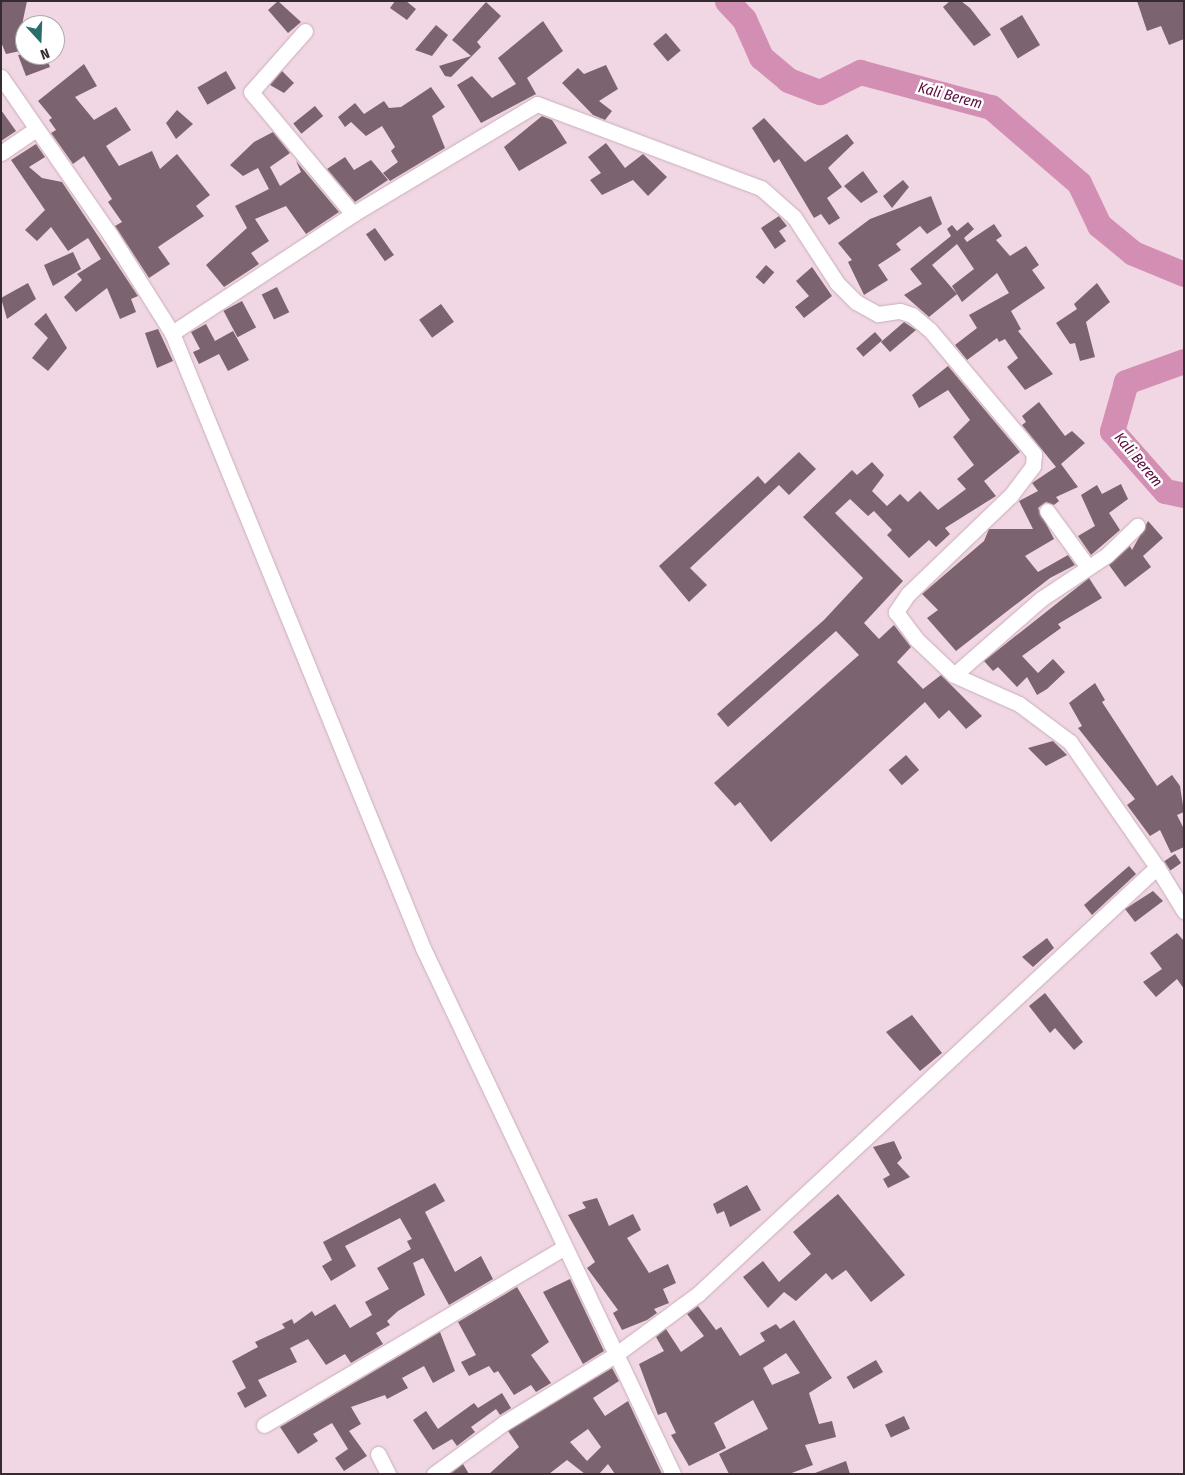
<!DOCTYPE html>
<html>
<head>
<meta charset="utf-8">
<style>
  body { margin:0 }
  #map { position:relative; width:1185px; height:1475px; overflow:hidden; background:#f1d6e3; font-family:"Fira Sans Condensed",sans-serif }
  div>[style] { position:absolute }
  .river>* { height:25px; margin:-12.5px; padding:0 12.5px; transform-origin:12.5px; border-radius:12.5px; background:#d38fb3 }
  .building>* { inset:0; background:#7b636f; transform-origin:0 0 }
  .roads { filter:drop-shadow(0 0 1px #c8aebb) drop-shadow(0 0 1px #c8aebb) }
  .street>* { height:15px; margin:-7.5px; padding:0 7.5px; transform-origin:7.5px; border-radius:7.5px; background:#fff }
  span { translate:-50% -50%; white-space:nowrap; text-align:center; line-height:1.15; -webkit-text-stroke:5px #fff; paint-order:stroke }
  .water-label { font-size:15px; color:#5c0b40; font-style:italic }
  .frame { position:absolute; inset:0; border:2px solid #352b30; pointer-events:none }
  .north { position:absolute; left:15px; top:15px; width:50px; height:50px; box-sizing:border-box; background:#fff; border:1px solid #aeaaac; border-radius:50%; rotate:160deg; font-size:14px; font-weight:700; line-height:20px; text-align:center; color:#352b30 }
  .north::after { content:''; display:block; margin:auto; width:18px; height:22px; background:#276f67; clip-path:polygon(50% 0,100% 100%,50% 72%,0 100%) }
</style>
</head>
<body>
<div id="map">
  <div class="river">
    <div style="left:727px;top:1px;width:25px;rotate:47deg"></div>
    <div style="left:744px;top:19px;width:42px;rotate:65.9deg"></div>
    <div style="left:761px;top:57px;width:35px;rotate:40deg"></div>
    <div style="left:788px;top:80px;width:34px;rotate:21deg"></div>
    <div style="left:820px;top:92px;width:45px;rotate:-26.6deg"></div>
    <div style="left:860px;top:72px;width:136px;rotate:15deg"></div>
    <div style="left:991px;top:107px;width:116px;rotate:40.8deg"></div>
    <div style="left:1079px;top:183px;width:47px;rotate:64.5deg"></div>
    <div style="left:1099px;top:225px;width:44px;rotate:39.5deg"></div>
    <div style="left:1133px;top:253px;width:55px;rotate:22.4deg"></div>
    <div style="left:1184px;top:361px;width:62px;rotate:160.1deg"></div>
    <div style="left:1126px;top:382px;width:51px;rotate:105.9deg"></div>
    <div style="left:1112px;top:431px;width:80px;rotate:48.5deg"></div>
    <div style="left:1165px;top:491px;width:19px;rotate:12deg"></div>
  </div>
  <div class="building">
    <div style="clip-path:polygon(1px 1px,27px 1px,22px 25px,25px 50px,6px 54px,1px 42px)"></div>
    <div style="clip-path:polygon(278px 1px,301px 22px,288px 33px,268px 10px)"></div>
    <div style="clip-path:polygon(395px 1px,406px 1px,416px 9px,407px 20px,390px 8px)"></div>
    <div style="clip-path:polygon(950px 1px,961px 1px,970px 8px,991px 35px,974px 46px,943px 7px)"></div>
    <div style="clip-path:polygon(1137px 1px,1184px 1px,1184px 39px,1169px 45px,1161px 26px,1147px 31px)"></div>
    <div style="clip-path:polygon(486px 2px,501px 16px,477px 42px,481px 47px,451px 77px,445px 76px,439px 66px,471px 56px,452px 40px)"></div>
    <div style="left:1022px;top:15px;width:35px;height:26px;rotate:59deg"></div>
    <div style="clip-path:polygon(543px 21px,563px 51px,527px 78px,536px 94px,481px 123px,457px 85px,472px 76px,492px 98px,516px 84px,498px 58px)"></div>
    <div style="clip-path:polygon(436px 25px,448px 35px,432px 56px,415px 50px)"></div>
    <div style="left:666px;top:33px;width:23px;height:17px;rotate:50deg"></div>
    <div style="clip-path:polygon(18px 55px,45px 55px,50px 67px,26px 76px)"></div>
    <div style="clip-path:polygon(84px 64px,97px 86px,75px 97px,94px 120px,116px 107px,131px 130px,106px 146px,119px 166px,152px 151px,160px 169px,177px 154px,210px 195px,196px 206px,204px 216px,158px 247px,170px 264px,149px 278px,115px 226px,122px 222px,108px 202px,112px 199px,84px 156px,73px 164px,51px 133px,56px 130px,49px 120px,52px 118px,38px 101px)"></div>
    <div style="clip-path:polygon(606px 65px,618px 89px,599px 101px,612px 111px,605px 120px,593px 115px,562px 83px,578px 68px,584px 74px)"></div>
    <div style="left:226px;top:71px;width:20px;height:33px;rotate:60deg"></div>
    <div style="clip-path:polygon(282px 71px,294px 83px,284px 93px,270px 85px)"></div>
    <div style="clip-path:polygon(431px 87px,445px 107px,432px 116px,445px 148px,390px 181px,383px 173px,398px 162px,391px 151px,395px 147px,382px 126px,366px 136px,351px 122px,345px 127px,338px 117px,355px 103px,364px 114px,384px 101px,389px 108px,401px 107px)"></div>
    <div style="left:315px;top:106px;width:13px;height:28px;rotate:51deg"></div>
    <div style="clip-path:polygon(1px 110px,16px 131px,1px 141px)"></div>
    <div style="clip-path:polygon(177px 110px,193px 124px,176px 139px,166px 123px)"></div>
    <div style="clip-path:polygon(542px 116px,552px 120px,567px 143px,519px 171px,504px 147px)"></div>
    <div style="clip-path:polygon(764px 118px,805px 162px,847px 134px,854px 143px,828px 168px,842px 187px,827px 198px,840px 218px,829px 225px,821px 214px,814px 218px,779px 159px,774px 163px,752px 128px)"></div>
    <div style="clip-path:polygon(273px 132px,290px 153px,270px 167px,280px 186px,301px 172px,296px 161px,339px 212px,306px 234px,286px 206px,255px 219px,269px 241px,251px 253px,259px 264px,224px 287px,206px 265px,247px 228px,235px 206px,269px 189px,258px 168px,243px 176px,230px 165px,254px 142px)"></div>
    <div style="clip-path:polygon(606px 143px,625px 168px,643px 154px,667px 177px,648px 196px,633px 180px,602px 195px,590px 180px,601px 173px,588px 157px)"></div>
    <div style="clip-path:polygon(36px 144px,45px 157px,29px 167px,42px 178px,62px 182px,138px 296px,131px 299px,136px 312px,120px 319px,107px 288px,76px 312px,64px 297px,82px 280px,77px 274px,101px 259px,88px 238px,68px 251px,51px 227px,37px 241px,25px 230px,45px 210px,11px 160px)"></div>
    <div style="clip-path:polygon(345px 157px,354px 170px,371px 160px,388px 180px,355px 202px,327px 169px)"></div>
    <div style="clip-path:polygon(863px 171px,878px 192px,861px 203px,844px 186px)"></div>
    <div style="clip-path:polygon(903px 180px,909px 187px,892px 208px,883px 196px)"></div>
    <div style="clip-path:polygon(931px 196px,942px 224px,927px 234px,920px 226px,896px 244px,901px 250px,878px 265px,888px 280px,864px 295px,848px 262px,852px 260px,838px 243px,870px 219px)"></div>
    <div style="clip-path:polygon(779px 216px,787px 226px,779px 231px,786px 241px,775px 249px,761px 228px)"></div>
    <div style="clip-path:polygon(968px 222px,974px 229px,964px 238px,967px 242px,994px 224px,1002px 236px,996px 240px,1010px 256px,1026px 246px,1039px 265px,1032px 270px,1045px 288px,1011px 311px,1021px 329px,1018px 331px,1053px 374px,1025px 390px,1007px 367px,1018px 358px,1005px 339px,999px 342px,997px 338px,967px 360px,955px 345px,977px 328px,969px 315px,1009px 293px,997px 273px,962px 302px,952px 286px,974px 269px,957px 244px,932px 265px,957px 294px,929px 317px,904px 295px,922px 284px,910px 269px,951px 236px,947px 229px,952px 225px,957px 231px)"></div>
    <div style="left:375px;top:228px;width:33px;height:11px;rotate:55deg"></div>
    <div style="clip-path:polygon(73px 252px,81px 269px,53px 286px,44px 265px)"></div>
    <div style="left:766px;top:265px;width:11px;height:16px;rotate:41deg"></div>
    <div style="clip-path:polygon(812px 267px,832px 296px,804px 318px,795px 307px,809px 296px,796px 281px)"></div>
    <div style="clip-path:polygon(28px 283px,36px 299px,7px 319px,1px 298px)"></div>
    <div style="clip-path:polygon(1097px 283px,1110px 302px,1086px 322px,1095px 357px,1080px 361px,1075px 343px,1070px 344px,1056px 323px,1077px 309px,1074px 304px)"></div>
    <div style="left:277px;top:287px;width:28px;height:17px;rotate:64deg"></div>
    <div style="left:242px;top:301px;width:30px;height:21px;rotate:62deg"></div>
    <div style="left:441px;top:304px;width:22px;height:27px;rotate:54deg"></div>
    <div style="clip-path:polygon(46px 313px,67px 348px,48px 371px,32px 358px,48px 338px,34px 324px)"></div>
    <div style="clip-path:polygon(904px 322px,916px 330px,890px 352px,881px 342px)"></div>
    <div style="clip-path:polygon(206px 324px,215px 341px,233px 331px,249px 360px,228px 371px,219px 354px,199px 364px,193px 352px,200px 349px,191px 332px)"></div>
    <div style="clip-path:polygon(158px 329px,173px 361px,157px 368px,145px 333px)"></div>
    <div style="left:875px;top:332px;width:11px;height:25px;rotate:49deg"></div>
    <div style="clip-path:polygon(948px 366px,1020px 452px,984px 481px,996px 496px,945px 528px,950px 534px,936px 547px,929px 540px,909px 558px,887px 535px,892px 530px,874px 511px,868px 516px,850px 499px,835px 513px,903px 581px,864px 623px,879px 639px,894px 625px,911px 647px,897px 662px,923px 689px,941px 675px,982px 716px,966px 729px,949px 710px,939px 719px,925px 702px,771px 842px,740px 802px,735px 806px,714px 783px,859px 655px,836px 631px,728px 727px,717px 714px,824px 620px,863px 578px,803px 517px,852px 470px,857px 475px,872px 462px,884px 475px,872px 491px,887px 506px,900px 494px,908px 502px,920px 491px,938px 510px,966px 489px,957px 479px,974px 465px,953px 437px,970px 420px,948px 390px,919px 408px,912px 395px)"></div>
    <div style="clip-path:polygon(1039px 402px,1065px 436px,1072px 431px,1085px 443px,1061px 464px,1078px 487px,1056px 497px,1059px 501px,1054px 505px,1046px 502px,1038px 508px,1054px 539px,1025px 556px,1038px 572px,1068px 555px,1075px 565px,1050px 578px,956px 651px,927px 618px,938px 610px,922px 594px,984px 541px,989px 529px,1033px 529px,1019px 501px,1038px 491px,1032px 483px,1056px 467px,1022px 425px,1026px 422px,1022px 416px)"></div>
    <div style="clip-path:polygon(799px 452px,816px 469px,789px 495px,779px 485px,690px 568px,707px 585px,689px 602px,659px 566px,758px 476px,765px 484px)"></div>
    <div style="clip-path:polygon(1121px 484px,1128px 499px,1109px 513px,1120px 530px,1091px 555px,1078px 536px,1095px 526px,1081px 495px,1097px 485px,1102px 494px)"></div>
    <div style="clip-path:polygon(1148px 521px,1163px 538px,1143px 556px,1151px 567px,1125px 587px,1109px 565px,1130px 546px,1132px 550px)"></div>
    <div style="clip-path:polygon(1089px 578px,1102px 598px,1058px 624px,1061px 628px,1022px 656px,1038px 673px,1053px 659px,1065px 672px,1047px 689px,1037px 695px,1027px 677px,1017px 687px,998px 667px,993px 671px,984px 661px)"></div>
    <div style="clip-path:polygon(1095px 683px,1105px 700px,1102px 702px,1157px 786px,1172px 775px,1180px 786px,1184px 812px,1177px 815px,1184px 829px,1184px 847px,1171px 853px,1160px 830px,1150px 836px,1127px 805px,1135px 799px,1078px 728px,1082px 726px,1069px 703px)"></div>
    <div style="clip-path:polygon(1053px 741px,1067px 755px,1046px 766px,1028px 748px)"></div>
    <div style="left:906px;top:755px;width:20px;height:23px;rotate:49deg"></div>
    <div style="left:1175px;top:854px;width:11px;height:13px;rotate:56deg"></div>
    <div style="clip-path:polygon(1129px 866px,1136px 874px,1092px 915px,1084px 905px)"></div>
    <div style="clip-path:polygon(1153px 891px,1163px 901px,1135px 922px,1125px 909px)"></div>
    <div style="clip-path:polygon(1177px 933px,1184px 941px,1184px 989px,1177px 979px,1156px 997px,1143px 982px,1162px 969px,1150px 953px)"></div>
    <div style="clip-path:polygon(1047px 938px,1054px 948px,1033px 967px,1022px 957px)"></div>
    <div style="clip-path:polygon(1045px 993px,1083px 1042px,1074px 1050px,1055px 1028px,1050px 1033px,1029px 1006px)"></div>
    <div style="clip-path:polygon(912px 1015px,942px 1053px,920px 1071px,886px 1032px)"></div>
    <div style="clip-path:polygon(894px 1141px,902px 1158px,897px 1163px,910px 1177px,888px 1188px,883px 1179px,890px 1175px,873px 1147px)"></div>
    <div style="clip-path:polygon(435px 1183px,445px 1201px,425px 1212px,455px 1272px,481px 1256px,493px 1279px,449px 1305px,423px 1258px,413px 1263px,425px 1295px,398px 1311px,387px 1321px,390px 1325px,376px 1333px,383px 1344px,351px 1363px,345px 1354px,326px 1365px,308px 1339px,290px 1348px,297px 1362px,258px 1380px,267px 1396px,245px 1408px,237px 1393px,246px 1388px,232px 1361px,258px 1347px,255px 1342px,285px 1328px,282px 1324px,292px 1319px,294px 1324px,312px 1311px,315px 1316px,335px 1304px,350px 1328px,372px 1315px,365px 1302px,389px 1289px,377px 1268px,411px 1249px,407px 1241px,412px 1239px,400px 1218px,345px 1246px,356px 1266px,331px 1281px,322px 1266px,332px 1260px,323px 1242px)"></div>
    <div style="clip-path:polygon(747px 1185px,761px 1210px,730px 1227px,724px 1211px,717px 1214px,713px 1204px)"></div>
    <div style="clip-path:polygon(838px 1194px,905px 1275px,871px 1302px,846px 1270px,832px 1280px,826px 1273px,796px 1301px,784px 1292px,768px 1308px,743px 1277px,763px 1261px,779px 1282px,811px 1254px,793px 1232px)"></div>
    <div style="clip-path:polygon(597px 1198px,609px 1226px,633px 1214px,641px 1230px,627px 1238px,649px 1273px,668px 1264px,676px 1283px,663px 1289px,669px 1303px,654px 1309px,657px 1313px,647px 1320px,622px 1330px,613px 1313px,618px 1310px,587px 1268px,595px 1262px,568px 1215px,586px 1208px,582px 1202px)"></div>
    <div style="clip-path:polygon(570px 1279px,604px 1351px,583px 1364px,543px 1292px)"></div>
    <div style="clip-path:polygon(517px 1287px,549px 1342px,531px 1355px,551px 1383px,536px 1392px,531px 1385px,514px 1395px,498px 1371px,494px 1373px,489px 1366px,469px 1376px,461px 1362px,476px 1355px,458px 1322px)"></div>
    <div style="clip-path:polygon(evenodd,698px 1306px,716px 1330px,721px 1327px,740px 1356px,765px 1341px,760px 1333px,776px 1324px,780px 1329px,794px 1320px,832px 1378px,809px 1393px,819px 1424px,832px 1421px,836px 1437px,805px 1445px,813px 1465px,789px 1474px,729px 1474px,719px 1454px,768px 1429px,753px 1400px,714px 1423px,726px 1448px,689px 1466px,671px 1435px,676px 1433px,666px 1412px,658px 1415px,639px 1364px,664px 1351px,656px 1337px,666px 1329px,681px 1352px,704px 1336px,687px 1314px,698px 1306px,786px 1353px,800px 1373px,772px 1385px,763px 1368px,786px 1353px)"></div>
    <div style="clip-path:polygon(440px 1332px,455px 1371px,433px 1383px,424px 1366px,402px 1378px,408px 1388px,387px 1399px,385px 1395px,351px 1407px,361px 1424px,349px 1431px,367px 1456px,344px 1471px,335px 1458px,348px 1449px,332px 1423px,313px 1434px,318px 1441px,298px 1454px,280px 1427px)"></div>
    <div style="left:876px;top:1360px;width:14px;height:34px;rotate:60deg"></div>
    <div style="clip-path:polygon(evenodd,612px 1368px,619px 1381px,593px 1398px,605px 1416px,628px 1401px,662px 1474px,615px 1474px,608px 1464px,599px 1474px,585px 1474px,567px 1460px,549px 1474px,489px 1474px,519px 1447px,508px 1431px,612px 1368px,588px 1429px,601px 1447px,587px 1461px,570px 1442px,588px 1429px)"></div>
    <div style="clip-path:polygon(502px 1393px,511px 1408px,500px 1415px,496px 1409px,471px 1427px,475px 1432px,457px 1446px,452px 1439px,433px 1450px,413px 1420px,426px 1411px,438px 1429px,474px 1403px,478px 1408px)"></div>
    <div style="left:904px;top:1416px;width:14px;height:21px;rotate:65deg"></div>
    <div style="clip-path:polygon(846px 1461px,850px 1474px,816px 1474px,815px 1473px)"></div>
    <div style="clip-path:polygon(463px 1464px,469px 1474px,450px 1474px)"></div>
  </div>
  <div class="roads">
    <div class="street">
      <div style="left:305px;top:31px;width:81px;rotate:131.5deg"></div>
      <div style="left:251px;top:92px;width:159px;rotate:50.1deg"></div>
      <div style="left:1px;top:77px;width:193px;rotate:55.3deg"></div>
      <div style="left:111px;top:236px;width:115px;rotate:57.8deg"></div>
      <div style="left:1px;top:153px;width:42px;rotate:-34.4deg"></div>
      <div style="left:1047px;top:511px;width:69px;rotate:53.8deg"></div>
      <div style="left:954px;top:675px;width:116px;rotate:-41.1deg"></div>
      <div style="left:1041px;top:599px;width:79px;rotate:-33.7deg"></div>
      <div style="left:1107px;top:555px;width:42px;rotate:-44deg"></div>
      <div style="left:264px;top:1425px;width:346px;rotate:-30.6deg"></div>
      <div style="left:378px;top:1454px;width:22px;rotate:63deg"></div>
      <div style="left:434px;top:1474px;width:87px;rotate:-36.1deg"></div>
      <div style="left:504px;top:1423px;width:130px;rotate:-31.5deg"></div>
      <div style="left:615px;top:1355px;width:103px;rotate:-36.3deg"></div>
      <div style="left:698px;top:1294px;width:627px;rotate:-42.93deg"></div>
      <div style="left:1157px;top:867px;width:52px;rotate:58.5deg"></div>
      <div style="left:673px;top:1474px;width:582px;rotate:-115.42deg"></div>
      <div style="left:423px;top:948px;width:664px;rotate:-112.2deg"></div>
      <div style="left:172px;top:333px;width:217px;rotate:-33.3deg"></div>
      <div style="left:353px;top:214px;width:214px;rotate:-30.9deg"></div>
      <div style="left:537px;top:104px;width:239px;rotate:20.6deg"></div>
      <div style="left:761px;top:188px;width:44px;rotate:41.3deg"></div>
      <div style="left:794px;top:217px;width:79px;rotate:56.9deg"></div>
      <div style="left:837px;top:283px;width:27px;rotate:45deg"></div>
      <div style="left:856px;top:302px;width:25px;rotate:29deg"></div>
      <div style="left:878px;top:314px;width:22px;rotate:-8deg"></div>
      <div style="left:900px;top:311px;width:13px;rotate:18deg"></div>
      <div style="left:912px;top:315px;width:23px;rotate:40deg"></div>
      <div style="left:930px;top:330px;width:162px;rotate:50deg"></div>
      <div style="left:1034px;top:454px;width:12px;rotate:95deg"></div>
      <div style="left:1033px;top:466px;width:38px;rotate:127deg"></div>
      <div style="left:1010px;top:496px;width:141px;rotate:136.1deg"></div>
      <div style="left:908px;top:594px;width:22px;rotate:124deg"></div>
      <div style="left:896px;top:612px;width:34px;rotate:53deg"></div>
      <div style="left:916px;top:639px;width:52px;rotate:43.5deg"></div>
      <div style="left:954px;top:675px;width:71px;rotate:24deg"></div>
      <div style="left:1019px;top:704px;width:64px;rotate:36.7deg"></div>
      <div style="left:1070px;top:742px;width:152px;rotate:55.2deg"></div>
    </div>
  </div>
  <div class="water-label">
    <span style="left:950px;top:96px;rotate:15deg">Kali Berem</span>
    <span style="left:1138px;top:460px;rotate:50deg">Kali Berem</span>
  </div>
  <div class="frame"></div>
  <div class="north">N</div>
</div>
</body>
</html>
